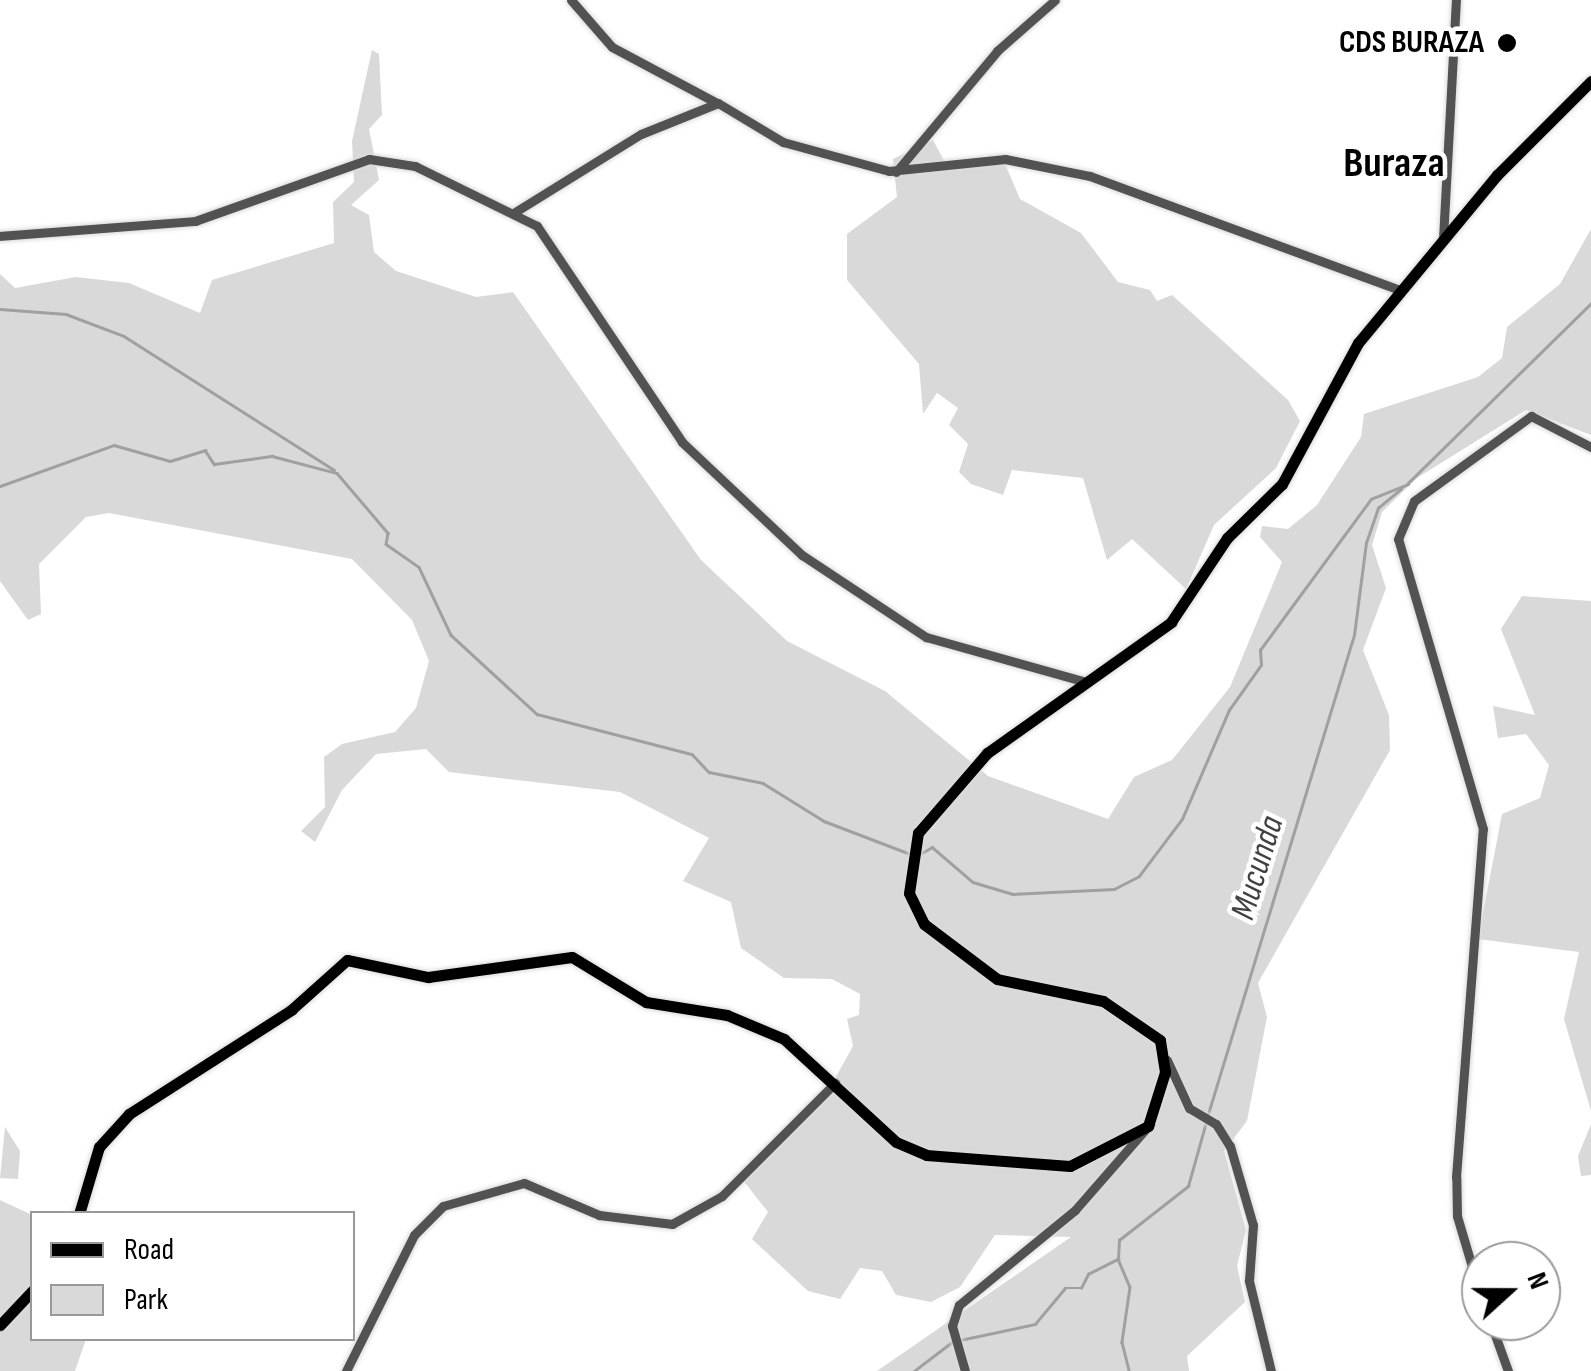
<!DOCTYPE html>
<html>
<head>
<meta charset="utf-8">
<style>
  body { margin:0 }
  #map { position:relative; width:1591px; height:1371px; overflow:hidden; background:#fff; font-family:"Sofia Sans Condensed",sans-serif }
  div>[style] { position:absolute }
  .green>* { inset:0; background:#d9d9d9 }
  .stream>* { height:2.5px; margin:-1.25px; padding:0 1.25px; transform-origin:1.25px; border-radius:1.25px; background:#a0a0a0 }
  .roads { filter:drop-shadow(0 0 2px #dbdbdb) drop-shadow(0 0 2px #dbdbdb) }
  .minor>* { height:9px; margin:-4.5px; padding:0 4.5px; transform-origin:4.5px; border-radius:4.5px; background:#525252 }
  .major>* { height:11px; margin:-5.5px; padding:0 5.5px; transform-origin:5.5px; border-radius:5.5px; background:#000 }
  .dots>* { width:28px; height:28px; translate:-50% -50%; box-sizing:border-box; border:5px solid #fff; border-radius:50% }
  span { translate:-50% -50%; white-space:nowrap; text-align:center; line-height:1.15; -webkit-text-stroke:9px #fff; paint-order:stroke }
  .poi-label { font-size:32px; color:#000; font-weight:700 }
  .right { translate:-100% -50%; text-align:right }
  .water-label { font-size:35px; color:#414141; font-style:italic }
  .district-label { font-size:42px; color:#000; font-weight:700 }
  .legend { position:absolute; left:30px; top:1211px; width:325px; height:130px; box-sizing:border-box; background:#fff; border:2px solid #999; margin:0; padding:12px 18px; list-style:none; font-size:30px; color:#000 }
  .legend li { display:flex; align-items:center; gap:20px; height:50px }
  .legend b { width:50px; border:2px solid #999 }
  .north { position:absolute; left:1461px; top:1241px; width:100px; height:100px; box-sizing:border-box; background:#fff; border:2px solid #999; border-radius:50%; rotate:69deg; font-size:28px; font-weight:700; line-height:40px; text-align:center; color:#000 }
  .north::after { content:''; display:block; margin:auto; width:35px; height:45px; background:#000; clip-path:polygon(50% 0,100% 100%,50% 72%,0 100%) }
</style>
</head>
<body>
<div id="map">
  <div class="green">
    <div style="clip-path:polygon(372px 50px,379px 54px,382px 115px,369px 129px,379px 180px,351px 205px,369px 215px,374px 252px,396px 271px,476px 297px,513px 292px,701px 560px,787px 641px,885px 691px,988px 776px,1108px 819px,1134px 777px,1172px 760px,1230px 687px,1282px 562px,1260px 537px,1262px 526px,1288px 529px,1317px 505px,1361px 437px,1364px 414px,1478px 377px,1502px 358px,1507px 327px,1560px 284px,1591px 229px,1591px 435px,1526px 410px,1417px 478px,1382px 512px,1372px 545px,1386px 588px,1363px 650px,1389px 715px,1390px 750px,1258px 983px,1267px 1017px,1247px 1121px,1224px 1151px,1246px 1230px,1237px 1266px,1245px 1302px,1187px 1356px,1189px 1371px,877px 1371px,1071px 1237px,995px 1235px,960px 1287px,931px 1302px,896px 1295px,882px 1271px,860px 1268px,840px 1299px,808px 1291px,752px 1239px,768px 1212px,742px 1179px,832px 1084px,853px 1046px,847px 1019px,859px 1015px,860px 994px,832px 979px,784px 978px,741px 948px,731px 902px,683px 881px,709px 838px,620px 792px,449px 772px,426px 749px,376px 754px,342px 790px,315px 842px,301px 831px,325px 807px,324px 757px,342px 744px,395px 732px,416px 708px,429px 661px,412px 620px,352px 559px,109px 513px,86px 517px,39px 564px,41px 614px,28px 620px,0 581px,0 274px,15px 288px,76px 277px,129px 283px,200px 313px,212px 280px,334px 243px,333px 202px,354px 182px,352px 141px)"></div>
    <div style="clip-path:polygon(933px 140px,948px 168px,1005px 164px,1020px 199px,1081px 233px,1118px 282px,1150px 290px,1157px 301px,1172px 295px,1288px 400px,1300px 421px,1276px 468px,1214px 525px,1186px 589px,1132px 539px,1107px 560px,1083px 478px,1012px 470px,1003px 495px,971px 484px,959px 472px,968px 444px,949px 425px,958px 408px,937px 393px,923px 414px,919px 364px,847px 280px,847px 234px,897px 197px,893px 159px)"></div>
    <div style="clip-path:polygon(1522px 596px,1591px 601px,1591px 1111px,1564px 1019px,1579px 952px,1478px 939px,1502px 814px,1540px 798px,1549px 765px,1526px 734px,1498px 738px,1493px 706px,1535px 715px,1501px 629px)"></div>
    <div style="clip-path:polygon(1591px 1124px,1591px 1175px,1581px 1176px,1578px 1156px)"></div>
    <div style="clip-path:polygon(5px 1127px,20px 1151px,18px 1179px,0 1178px)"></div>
    <div style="clip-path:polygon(0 1200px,32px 1215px,32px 1338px,86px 1339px,75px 1371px,0 1371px)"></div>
  </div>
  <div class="stream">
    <div style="left:0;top:309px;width:66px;rotate:4.3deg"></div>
    <div style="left:66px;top:314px;width:62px;rotate:20.8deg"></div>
    <div style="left:124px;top:336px;width:249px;rotate:32.5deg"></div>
    <div style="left:1407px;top:484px;width:258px;rotate:-44.5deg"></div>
    <div style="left:0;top:486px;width:121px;rotate:-19.8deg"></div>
    <div style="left:114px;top:445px;width:58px;rotate:15.9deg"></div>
    <div style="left:170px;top:461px;width:37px;rotate:-17deg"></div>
    <div style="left:205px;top:450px;width:17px;rotate:57deg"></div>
    <div style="left:214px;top:464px;width:59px;rotate:-7.9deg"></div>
    <div style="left:272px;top:456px;width:67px;rotate:14.7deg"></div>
    <div style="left:337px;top:473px;width:79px;rotate:49.6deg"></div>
    <div style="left:388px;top:533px;width:11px;rotate:100deg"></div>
    <div style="left:386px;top:544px;width:40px;rotate:34.9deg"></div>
    <div style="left:419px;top:567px;width:75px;rotate:64.8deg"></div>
    <div style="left:451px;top:635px;width:117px;rotate:42.6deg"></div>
    <div style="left:537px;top:714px;width:160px;rotate:14.5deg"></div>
    <div style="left:692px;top:754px;width:25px;rotate:47deg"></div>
    <div style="left:709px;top:772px;width:55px;rotate:11.5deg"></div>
    <div style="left:763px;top:783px;width:72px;rotate:31.9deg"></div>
    <div style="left:824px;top:821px;width:90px;rotate:20.9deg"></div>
    <div style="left:920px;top:854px;width:14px;rotate:-30deg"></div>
    <div style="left:932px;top:847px;width:54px;rotate:40.5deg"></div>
    <div style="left:973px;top:882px;width:42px;rotate:16.7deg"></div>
    <div style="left:1013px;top:894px;width:101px;rotate:-2.8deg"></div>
    <div style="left:1114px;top:889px;width:28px;rotate:-27deg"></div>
    <div style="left:1139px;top:876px;width:71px;rotate:-53deg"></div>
    <div style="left:1182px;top:819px;width:119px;rotate:-66.7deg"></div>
    <div style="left:1229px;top:710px;width:55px;rotate:-54.6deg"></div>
    <div style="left:1261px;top:665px;width:15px;rotate:-94deg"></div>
    <div style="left:1260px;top:650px;width:187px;rotate:-53.7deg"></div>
    <div style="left:1371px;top:499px;width:40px;rotate:-22deg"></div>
    <div style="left:1208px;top:1114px;width:501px;rotate:-73.05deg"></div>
    <div style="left:1354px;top:635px;width:93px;rotate:-82.6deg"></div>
    <div style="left:1366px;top:543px;width:37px;rotate:-71deg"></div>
    <div style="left:1378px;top:508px;width:30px;rotate:-40deg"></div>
    <div style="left:1118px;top:1259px;width:30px;rotate:67deg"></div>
    <div style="left:1130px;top:1287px;width:56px;rotate:98.3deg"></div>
    <div style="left:1122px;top:1342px;width:30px;rotate:76deg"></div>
    <div style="left:960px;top:1340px;width:77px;rotate:-12deg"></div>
    <div style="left:1035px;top:1324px;width:47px;rotate:-50.2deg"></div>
    <div style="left:1065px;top:1288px;width:16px"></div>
    <div style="left:1081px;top:1288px;width:16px;rotate:-63deg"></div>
    <div style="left:1088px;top:1274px;width:34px;rotate:-27deg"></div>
    <div style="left:1118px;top:1259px;width:19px;rotate:-87deg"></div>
    <div style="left:1119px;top:1240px;width:88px;rotate:-38deg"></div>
    <div style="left:1188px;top:1186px;width:66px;rotate:-74.3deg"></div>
    <div style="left:914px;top:1371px;width:48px;rotate:-37.3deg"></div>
  </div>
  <div class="roads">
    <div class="minor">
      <div style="left:571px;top:0;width:62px;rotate:48.9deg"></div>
      <div style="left:612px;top:47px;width:119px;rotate:28.1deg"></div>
      <div style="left:896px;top:172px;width:158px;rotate:-50.1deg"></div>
      <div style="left:997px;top:51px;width:77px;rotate:-41.3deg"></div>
      <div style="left:515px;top:212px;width:148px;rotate:-31.8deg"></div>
      <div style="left:641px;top:134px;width:83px;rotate:-21.9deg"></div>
      <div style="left:718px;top:103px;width:76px;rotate:31deg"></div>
      <div style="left:783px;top:142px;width:110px;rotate:15.3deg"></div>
      <div style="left:889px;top:171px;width:117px;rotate:-5.9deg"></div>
      <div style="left:1005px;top:159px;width:87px;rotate:11.3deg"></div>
      <div style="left:1090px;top:176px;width:330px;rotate:20.2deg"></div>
      <div style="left:0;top:236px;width:196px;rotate:-4.4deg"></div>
      <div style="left:195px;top:221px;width:185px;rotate:-19.6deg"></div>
      <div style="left:369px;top:159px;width:47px;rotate:8.7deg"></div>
      <div style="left:415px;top:166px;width:136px;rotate:26.2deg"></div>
      <div style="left:537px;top:226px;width:260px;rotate:56.1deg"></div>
      <div style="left:682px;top:442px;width:165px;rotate:43.3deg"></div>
      <div style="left:802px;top:555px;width:149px;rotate:33.5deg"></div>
      <div style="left:926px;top:637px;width:166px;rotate:15.7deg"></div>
      <div style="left:1443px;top:239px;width:239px;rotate:-86.9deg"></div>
      <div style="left:1167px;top:1060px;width:53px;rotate:65.4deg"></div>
      <div style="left:1189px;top:1108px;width:31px;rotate:31deg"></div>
      <div style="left:1216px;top:1124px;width:26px;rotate:58deg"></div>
      <div style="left:1230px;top:1146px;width:82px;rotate:73.8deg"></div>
      <div style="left:1253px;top:1225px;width:56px;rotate:94.1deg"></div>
      <div style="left:1249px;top:1281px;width:93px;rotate:76.3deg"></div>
      <div style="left:1481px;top:1297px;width:84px;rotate:-106.5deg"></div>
      <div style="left:1457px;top:1216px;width:39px;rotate:-91deg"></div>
      <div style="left:1456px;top:1177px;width:349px;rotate:-85.6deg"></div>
      <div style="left:1483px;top:829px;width:302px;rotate:-106.3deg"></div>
      <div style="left:1398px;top:539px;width:41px;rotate:-67.2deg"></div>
      <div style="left:1414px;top:501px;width:145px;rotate:-36deg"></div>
      <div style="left:1531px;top:416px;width:68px;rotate:27.3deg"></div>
      <div style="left:1490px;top:1321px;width:53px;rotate:70.2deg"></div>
      <div style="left:346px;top:1371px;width:152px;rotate:-63.4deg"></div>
      <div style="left:414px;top:1235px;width:41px;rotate:-45deg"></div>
      <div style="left:443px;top:1206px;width:84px;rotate:-15.9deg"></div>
      <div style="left:524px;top:1183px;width:82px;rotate:23.1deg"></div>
      <div style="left:599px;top:1215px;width:74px;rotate:7deg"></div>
      <div style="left:672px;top:1224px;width:57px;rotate:-29.2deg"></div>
      <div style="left:722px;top:1196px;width:160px;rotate:-45deg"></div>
      <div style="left:965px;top:1371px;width:47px;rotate:-106.1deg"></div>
      <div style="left:952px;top:1326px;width:22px;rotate:-72deg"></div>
      <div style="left:959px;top:1305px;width:150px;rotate:-39.3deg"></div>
      <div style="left:1075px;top:1210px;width:114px;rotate:-48.9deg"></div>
    </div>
    <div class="major">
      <div style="left:79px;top:1214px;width:70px;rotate:-73.4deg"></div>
      <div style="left:99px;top:1147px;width:45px;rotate:-47.7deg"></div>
      <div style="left:129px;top:1114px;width:193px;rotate:-32.7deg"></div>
      <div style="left:291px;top:1010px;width:75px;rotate:-41.8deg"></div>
      <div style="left:347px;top:960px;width:83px;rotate:11.9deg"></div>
      <div style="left:428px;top:977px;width:145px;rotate:-7.9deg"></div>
      <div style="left:572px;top:957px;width:87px;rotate:31.3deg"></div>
      <div style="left:646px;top:1002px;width:82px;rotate:9.1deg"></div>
      <div style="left:727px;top:1015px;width:62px;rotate:22.8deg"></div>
      <div style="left:784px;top:1039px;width:152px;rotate:42.6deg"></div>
      <div style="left:896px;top:1142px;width:33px;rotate:23deg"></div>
      <div style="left:926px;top:1155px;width:144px;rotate:4.4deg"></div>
      <div style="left:1070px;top:1166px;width:88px;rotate:-27.1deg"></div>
      <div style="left:1148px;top:1126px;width:57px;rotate:-72.5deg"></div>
      <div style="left:1165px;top:1072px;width:32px;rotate:-99deg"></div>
      <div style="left:1160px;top:1040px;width:69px;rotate:-145.6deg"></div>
      <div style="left:1103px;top:1001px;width:108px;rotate:-168.3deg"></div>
      <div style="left:997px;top:979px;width:91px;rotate:-143deg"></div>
      <div style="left:924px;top:924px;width:34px;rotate:-116deg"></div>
      <div style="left:909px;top:893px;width:61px;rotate:-81.5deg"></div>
      <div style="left:918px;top:833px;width:106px;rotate:-49.2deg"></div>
      <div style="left:987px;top:753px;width:226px;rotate:-35.4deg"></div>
      <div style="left:1171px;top:622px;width:101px;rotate:-56.3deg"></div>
      <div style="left:1227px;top:538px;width:77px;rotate:-44.5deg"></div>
      <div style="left:1282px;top:484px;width:160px;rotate:-61.7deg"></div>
      <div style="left:1358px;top:343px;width:218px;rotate:-50.4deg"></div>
      <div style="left:1497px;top:175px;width:133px;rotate:-45deg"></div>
      <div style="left:0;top:1325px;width:47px;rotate:-46.7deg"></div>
    </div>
  </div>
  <div class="dots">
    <div style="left:1507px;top:43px;background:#000"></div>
  </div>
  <div class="poi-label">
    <span class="right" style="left:1484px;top:43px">CDS BURAZA</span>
  </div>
  <div class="water-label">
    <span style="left:1258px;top:868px;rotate:-73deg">Mucunda</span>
  </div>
  <div class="district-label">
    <span style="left:1394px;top:164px">Buraza</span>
  </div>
  <ul class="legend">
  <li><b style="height:12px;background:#000"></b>Road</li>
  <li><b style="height:28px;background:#d9d9d9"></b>Park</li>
  </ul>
  <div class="north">N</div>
</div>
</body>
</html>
